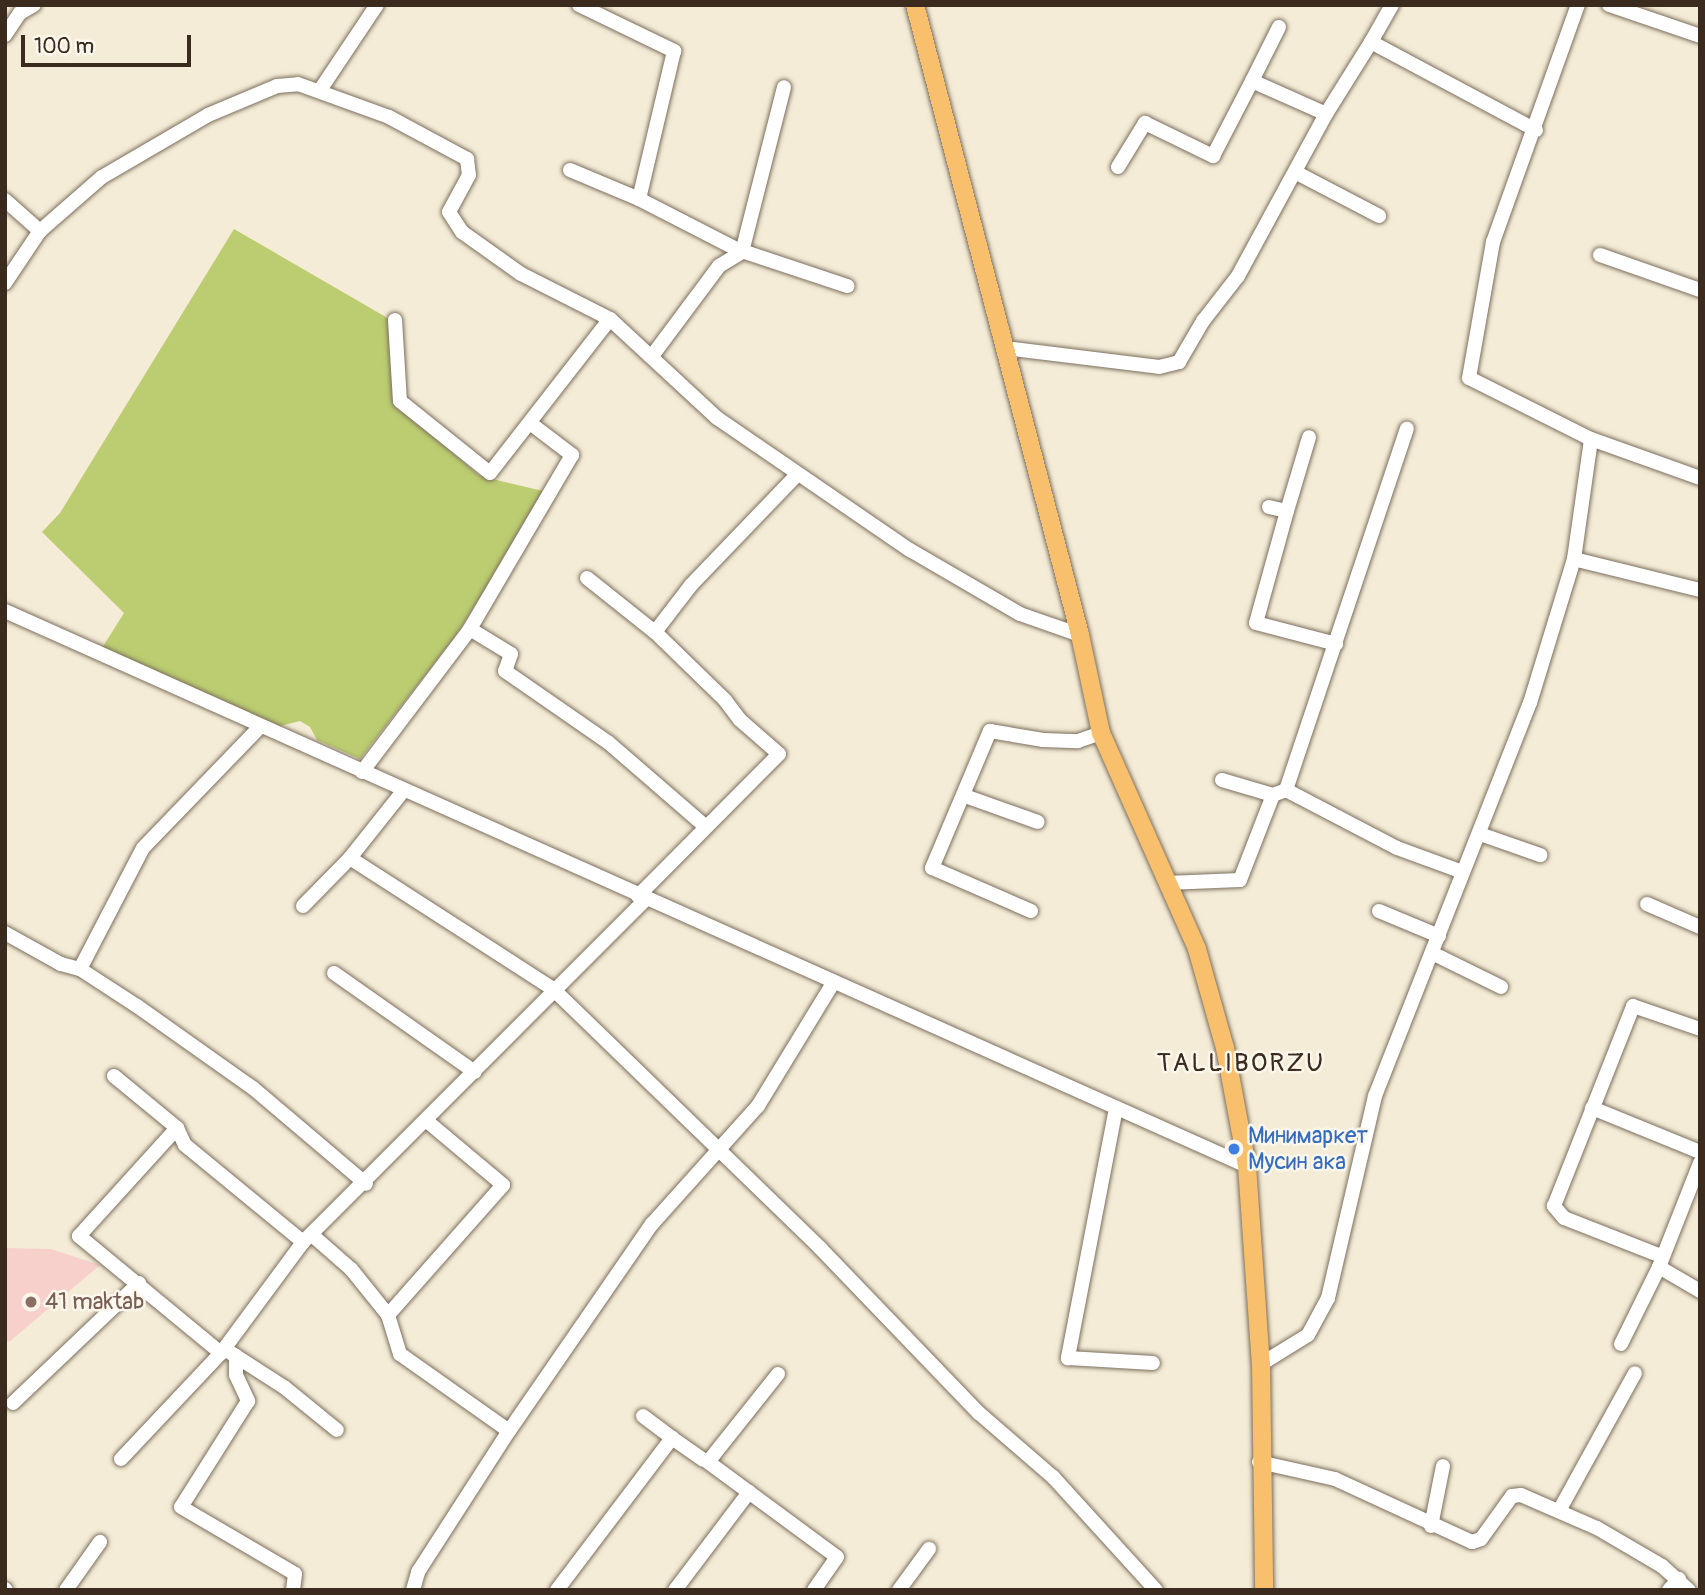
<!DOCTYPE html>
<html>
<head>
<meta charset="utf-8">
<style>
  body { margin:0 }
  #map { position:relative; width:1705px; height:1595px; overflow:hidden; background:#f4ecd6; font-family:Pangolin,sans-serif }
  div>[style] { position:absolute }
  .built>* { inset:0; background:#f7d0cc }
  .green>* { inset:0; background:#bbcd70 }
  .roads { filter:drop-shadow(0 0 2px #7c6e5e) drop-shadow(0 0 2px #7c6e5e) }
  .minor>* { height:14px; margin:-7px; padding:0 7px; transform-origin:7px; border-radius:7px; background:#fff }
  .major>* { height:18px; margin:-9px; padding:0 9px; transform-origin:9px; border-radius:9px; background:#f8bf6c }
  .dots>* { width:19px; height:19px; translate:-50% -50%; box-sizing:border-box; border:4px solid #fbf7ec; border-radius:50% }
  span { translate:-50% -50%; white-space:nowrap; text-align:center; line-height:1.15; -webkit-text-stroke:5px #fbf7ec; paint-order:stroke }
  .shop-label { font-size:23px; color:#366cbe }
  .left { translate:0 -50%; text-align:left }
  .education-label { font-size:23px; color:#785e54 }
  .quarter-label { font-size:26px; color:#3b2a1e; letter-spacing:2px }
  .frame { position:absolute; inset:0; border:7px solid #3b2a1e; pointer-events:none }
  .scale { position:absolute; left:21px; top:35px; width:170px; height:32px; box-sizing:border-box; border:4px solid #3b2a1e; border-top:0; padding-left:9px; font-size:21px; line-height:24px; white-space:nowrap; color:#3b2a1e; -webkit-text-stroke:5px #fbf7ec; paint-order:stroke }
</style>
</head>
<body>
<div id="map">
  <div class="built">
    <div style="clip-path:polygon(5px 1248px,51px 1249px,100px 1265px,9px 1342px,5px 1339px)"></div>
  </div>
  <div class="green">
    <div style="clip-path:polygon(234px 229px,391px 320px,395px 404px,480px 476px,547px 492px,457px 634px,360px 759px,317px 740px,310px 727px,300px 721px,276px 727px,102px 648px,124px 613px,42px 532px,60px 513px)"></div>
  </div>
  <div class="roads">
    <div class="minor">
      <div style="left:579px;top:5px;width:106px;rotate:25.8deg"></div>
      <div style="left:674px;top:51px;width:152px;rotate:103.3deg"></div>
      <div style="left:639px;top:199px;width:116px;rotate:27.2deg"></div>
      <div style="left:742px;top:252px;width:170px;rotate:-75.7deg"></div>
      <div style="left:1392px;top:5px;width:43px;rotate:119.6deg"></div>
      <div style="left:1371px;top:42px;width:187px;rotate:28.1deg"></div>
      <div style="left:1609px;top:5px;width:96px;rotate:18.8deg"></div>
      <div style="left:1279px;top:27px;width:60px;rotate:116.6deg"></div>
      <div style="left:1252px;top:81px;width:81px;rotate:24deg"></div>
      <div style="left:1326px;top:114px;width:85px;rotate:-58deg"></div>
      <div style="left:5px;top:35px;width:27px;rotate:-56deg"></div>
      <div style="left:20px;top:13px;width:16px;rotate:-30deg"></div>
      <div style="left:320px;top:90px;width:102px;rotate:-56.2deg"></div>
      <div style="left:1118px;top:167px;width:52px;rotate:-58.5deg"></div>
      <div style="left:1145px;top:123px;width:76px;rotate:25.9deg"></div>
      <div style="left:1213px;top:156px;width:85px;rotate:-62.5deg"></div>
      <div style="left:570px;top:170px;width:75px;rotate:22.8deg"></div>
      <div style="left:1295px;top:172px;width:95px;rotate:27.6deg"></div>
      <div style="left:5px;top:200px;width:47px;rotate:41.5deg"></div>
      <div style="left:40px;top:231px;width:82px;rotate:-41.1deg"></div>
      <div style="left:102px;top:177px;width:123px;rotate:-30.3deg"></div>
      <div style="left:208px;top:115px;width:75px;rotate:-22.8deg"></div>
      <div style="left:277px;top:86px;width:21px;rotate:-5deg"></div>
      <div style="left:298px;top:84px;width:97px;rotate:19.9deg"></div>
      <div style="left:389px;top:117px;width:89px;rotate:28.3deg"></div>
      <div style="left:467px;top:159px;width:16px;rotate:83deg"></div>
      <div style="left:469px;top:175px;width:42px;rotate:118.4deg"></div>
      <div style="left:449px;top:212px;width:24px;rotate:57deg"></div>
      <div style="left:462px;top:232px;width:72px;rotate:35.4deg"></div>
      <div style="left:521px;top:274px;width:100px;rotate:26.8deg"></div>
      <div style="left:610px;top:319px;width:146px;rotate:42.8deg"></div>
      <div style="left:717px;top:418px;width:234px;rotate:34.4deg"></div>
      <div style="left:910px;top:550px;width:127px;rotate:30.2deg"></div>
      <div style="left:1020px;top:614px;width:64px;rotate:19.3deg"></div>
      <div style="left:745px;top:252px;width:108px;rotate:18.4deg"></div>
      <div style="left:1600px;top:255px;width:106px;rotate:19.3deg"></div>
      <div style="left:5px;top:283px;width:63px;rotate:-56.1deg"></div>
      <div style="left:395px;top:320px;width:81px;rotate:86.5deg"></div>
      <div style="left:400px;top:401px;width:115px;rotate:38.7deg"></div>
      <div style="left:490px;top:473px;width:195px;rotate:-52.1deg"></div>
      <div style="left:1005px;top:348px;width:155px;rotate:7deg"></div>
      <div style="left:1159px;top:367px;width:21px;rotate:-14deg"></div>
      <div style="left:1179px;top:362px;width:48px;rotate:-59.7deg"></div>
      <div style="left:1203px;top:321px;width:57px;rotate:-52.1deg"></div>
      <div style="left:1238px;top:276px;width:184px;rotate:-61.5deg"></div>
      <div style="left:652px;top:356px;width:112px;rotate:-53.3deg"></div>
      <div style="left:719px;top:266px;width:27px;rotate:-31deg"></div>
      <div style="left:530px;top:423px;width:53px;rotate:37.3deg"></div>
      <div style="left:572px;top:455px;width:202px;rotate:120.4deg"></div>
      <div style="left:470px;top:629px;width:48px;rotate:31.4deg"></div>
      <div style="left:511px;top:654px;width:18px;rotate:109deg"></div>
      <div style="left:505px;top:671px;width:126px;rotate:34.7deg"></div>
      <div style="left:609px;top:743px;width:128px;rotate:40.9deg"></div>
      <div style="left:1591px;top:439px;width:116px;rotate:19.7deg"></div>
      <div style="left:1269px;top:507px;width:18px;rotate:13deg"></div>
      <div style="left:1287px;top:511px;width:116px;rotate:105.5deg"></div>
      <div style="left:1256px;top:623px;width:83px;rotate:14.7deg"></div>
      <div style="left:1287px;top:511px;width:77px;rotate:-73.4deg"></div>
      <div style="left:1574px;top:559px;width:130px;rotate:13.8deg"></div>
      <div style="left:587px;top:578px;width:87px;rotate:38.5deg"></div>
      <div style="left:655px;top:632px;width:59px;rotate:-52.5deg"></div>
      <div style="left:691px;top:585px;width:153px;rotate:-46.1deg"></div>
      <div style="left:5px;top:611px;width:1360px;rotate:24.08deg"></div>
      <div style="left:362px;top:772px;width:179px;rotate:-52.9deg"></div>
      <div style="left:1222px;top:780px;width:53px;rotate:16.4deg"></div>
      <div style="left:404px;top:790px;width:87px;rotate:128.5deg"></div>
      <div style="left:350px;top:858px;width:240px;rotate:32.8deg"></div>
      <div style="left:552px;top:988px;width:373px;rotate:44.1deg"></div>
      <div style="left:820px;top:1248px;width:229px;rotate:46.1deg"></div>
      <div style="left:979px;top:1413px;width:98px;rotate:40.9deg"></div>
      <div style="left:1053px;top:1477px;width:153px;rotate:47.7deg"></div>
      <div style="left:1286px;top:790px;width:125px;rotate:27.6deg"></div>
      <div style="left:1397px;top:848px;width:67px;rotate:20.1deg"></div>
      <div style="left:965px;top:796px;width:77px;rotate:19.6deg"></div>
      <div style="left:1480px;top:834px;width:64px;rotate:19.3deg"></div>
      <div style="left:1167px;top:883px;width:73px;rotate:-2.4deg"></div>
      <div style="left:1240px;top:880px;width:91px;rotate:-68.8deg"></div>
      <div style="left:1273px;top:795px;width:14px;rotate:-21deg"></div>
      <div style="left:1286px;top:790px;width:381px;rotate:-71.5deg"></div>
      <div style="left:638px;top:896px;width:200px;rotate:-45.2deg"></div>
      <div style="left:779px;top:754px;width:52px;rotate:-138.9deg"></div>
      <div style="left:740px;top:720px;width:25px;rotate:-127deg"></div>
      <div style="left:725px;top:700px;width:98px;rotate:-135.8deg"></div>
      <div style="left:1647px;top:904px;width:58px;rotate:23.5deg"></div>
      <div style="left:303px;top:906px;width:67px;rotate:-45.6deg"></div>
      <div style="left:1031px;top:911px;width:108px;rotate:-156.5deg"></div>
      <div style="left:932px;top:868px;width:149px;rotate:-67.1deg"></div>
      <div style="left:990px;top:731px;width:54px;rotate:9.6deg"></div>
      <div style="left:1043px;top:740px;width:35px;rotate:2deg"></div>
      <div style="left:1078px;top:741px;width:24px;rotate:-19deg"></div>
      <div style="left:1379px;top:911px;width:65px;rotate:22.6deg"></div>
      <div style="left:5px;top:933px;width:64px;rotate:29deg"></div>
      <div style="left:61px;top:964px;width:20px;rotate:15deg"></div>
      <div style="left:80px;top:969px;width:68px;rotate:33deg"></div>
      <div style="left:137px;top:1006px;width:142px;rotate:35.3deg"></div>
      <div style="left:253px;top:1088px;width:148px;rotate:40.3deg"></div>
      <div style="left:1432px;top:953px;width:77px;rotate:26.2deg"></div>
      <div style="left:80px;top:969px;width:136px;rotate:-62.5deg"></div>
      <div style="left:143px;top:848px;width:167px;rotate:-46deg"></div>
      <div style="left:334px;top:973px;width:172px;rotate:35.1deg"></div>
      <div style="left:114px;top:1076px;width:82px;rotate:39.5deg"></div>
      <div style="left:177px;top:1128px;width:19px;rotate:65deg"></div>
      <div style="left:185px;top:1145px;width:153px;rotate:39.4deg"></div>
      <div style="left:1116px;top:1108px;width:255px;rotate:100.9deg"></div>
      <div style="left:1068px;top:1358px;width:85px;rotate:3.4deg"></div>
      <div style="left:1592px;top:1108px;width:117px;rotate:22.2deg"></div>
      <div style="left:428px;top:1122px;width:98px;rotate:40deg"></div>
      <div style="left:503px;top:1185px;width:174px;rotate:131.5deg"></div>
      <div style="left:388px;top:1315px;width:41px;rotate:72.9deg"></div>
      <div style="left:400px;top:1354px;width:133px;rotate:35.2deg"></div>
      <div style="left:177px;top:1128px;width:146px;rotate:132.2deg"></div>
      <div style="left:79px;top:1236px;width:184px;rotate:39.5deg"></div>
      <div style="left:312px;top:1235px;width:52px;rotate:41.1deg"></div>
      <div style="left:351px;top:1269px;width:59px;rotate:51.2deg"></div>
      <div style="left:1661px;top:1256px;width:104px;rotate:-158.6deg"></div>
      <div style="left:1564px;top:1218px;width:16px;rotate:-130deg"></div>
      <div style="left:1554px;top:1206px;width:215px;rotate:-68.4deg"></div>
      <div style="left:1633px;top:1006px;width:71px;rotate:18.9deg"></div>
      <div style="left:1659px;top:1267px;width:48px;rotate:30.3deg"></div>
      <div style="left:1621px;top:1344px;width:86px;rotate:-63.7deg"></div>
      <div style="left:1659px;top:1267px;width:112px;rotate:-68.5deg"></div>
      <div style="left:231px;top:1353px;width:63px;rotate:32.7deg"></div>
      <div style="left:284px;top:1387px;width:68px;rotate:39.1deg"></div>
      <div style="left:236px;top:1356px;width:19px;rotate:90deg"></div>
      <div style="left:236px;top:1375px;width:29px;rotate:65deg"></div>
      <div style="left:248px;top:1401px;width:125px;rotate:122.3deg"></div>
      <div style="left:181px;top:1507px;width:132px;rotate:30.4deg"></div>
      <div style="left:295px;top:1574px;width:16px;rotate:97deg"></div>
      <div style="left:1261px;top:1364px;width:55px;rotate:-31.7deg"></div>
      <div style="left:1308px;top:1335px;width:42px;rotate:-61.6deg"></div>
      <div style="left:1328px;top:1298px;width:207px;rotate:-76.9deg"></div>
      <div style="left:1375px;top:1096px;width:422px;rotate:-68.5deg"></div>
      <div style="left:1530px;top:703px;width:151px;rotate:-73deg"></div>
      <div style="left:1574px;top:559px;width:121px;rotate:-81.9deg"></div>
      <div style="left:1591px;top:439px;width:136px;rotate:-153.4deg"></div>
      <div style="left:1469px;top:378px;width:138px;rotate:-80deg"></div>
      <div style="left:1493px;top:242px;width:252px;rotate:-70.3deg"></div>
      <div style="left:778px;top:1374px;width:112px;rotate:128.5deg"></div>
      <div style="left:708px;top:1462px;width:160px;rotate:36.4deg"></div>
      <div style="left:837px;top:1557px;width:40px;rotate:124.9deg"></div>
      <div style="left:13px;top:1403px;width:174px;rotate:-43.6deg"></div>
      <div style="left:643px;top:1416px;width:36px;rotate:37deg"></div>
      <div style="left:121px;top:1459px;width:146px;rotate:-46.7deg"></div>
      <div style="left:221px;top:1353px;width:138px;rotate:-53.5deg"></div>
      <div style="left:303px;top:1242px;width:485px;rotate:-45deg"></div>
      <div style="left:1259px;top:1462px;width:78px;rotate:12.6deg"></div>
      <div style="left:1335px;top:1479px;width:151px;rotate:24.7deg"></div>
      <div style="left:1472px;top:1542px;width:9px;rotate:-18deg"></div>
      <div style="left:1481px;top:1539px;width:53px;rotate:-54.2deg"></div>
      <div style="left:1512px;top:1496px;width:9px;rotate:-6deg"></div>
      <div style="left:1521px;top:1495px;width:83px;rotate:23.5deg"></div>
      <div style="left:1597px;top:1528px;width:75px;rotate:30.3deg"></div>
      <div style="left:1662px;top:1566px;width:36px;rotate:42deg"></div>
      <div style="left:1560px;top:1509px;width:155px;rotate:-61.1deg"></div>
      <div style="left:1431px;top:1526px;width:61px;rotate:-78.7deg"></div>
      <div style="left:5px;top:1589px;width:1px;rotate:45deg"></div>
      <div style="left:66px;top:1590px;width:59px;rotate:-54.7deg"></div>
      <div style="left:413px;top:1590px;width:19px;rotate:-74deg"></div>
      <div style="left:418px;top:1572px;width:168px;rotate:-57.2deg"></div>
      <div style="left:509px;top:1431px;width:252px;rotate:-55.4deg"></div>
      <div style="left:652px;top:1224px;width:159px;rotate:-48.1deg"></div>
      <div style="left:758px;top:1106px;width:144px;rotate:-58.6deg"></div>
      <div style="left:557px;top:1590px;width:191px;rotate:-52.9deg"></div>
      <div style="left:672px;top:1438px;width:38px;rotate:35deg"></div>
      <div style="left:675px;top:1590px;width:123px;rotate:-52.9deg"></div>
      <div style="left:899px;top:1590px;width:51px;rotate:-53.8deg"></div>
      <div style="left:1669px;top:1590px;width:15px;rotate:-48deg"></div>
    </div>
    <div class="major">
      <div style="left:915px;top:5px;width:651px;rotate:75.32deg"></div>
      <div style="left:1080px;top:635px;width:100px;rotate:77.9deg"></div>
      <div style="left:1101px;top:733px;width:236px;rotate:66deg"></div>
      <div style="left:1197px;top:949px;width:103px;rotate:74.2deg"></div>
      <div style="left:1225px;top:1048px;width:120px;rotate:79.4deg"></div>
      <div style="left:1247px;top:1166px;width:198px;rotate:86deg"></div>
      <div style="left:1261px;top:1364px;width:226px;rotate:89.2deg"></div>
    </div>
  </div>
  <div class="dots">
    <div style="left:1234px;top:1149px;background:#3f7fe0"></div>
    <div style="left:31px;top:1302px;background:#8d6e63"></div>
  </div>
  <div class="shop-label">
    <span class="left" style="left:1248px;top:1149px">Минимаркет<br>Мусин ака</span>
  </div>
  <div class="education-label">
    <span class="left" style="left:45px;top:1302px">41 maktab</span>
  </div>
  <div class="quarter-label">
    <span style="left:1241px;top:1064px">TALLIBORZU</span>
  </div>
  <div class="frame"></div>
  <div class="scale">100 m</div>
</div>
</body>
</html>
